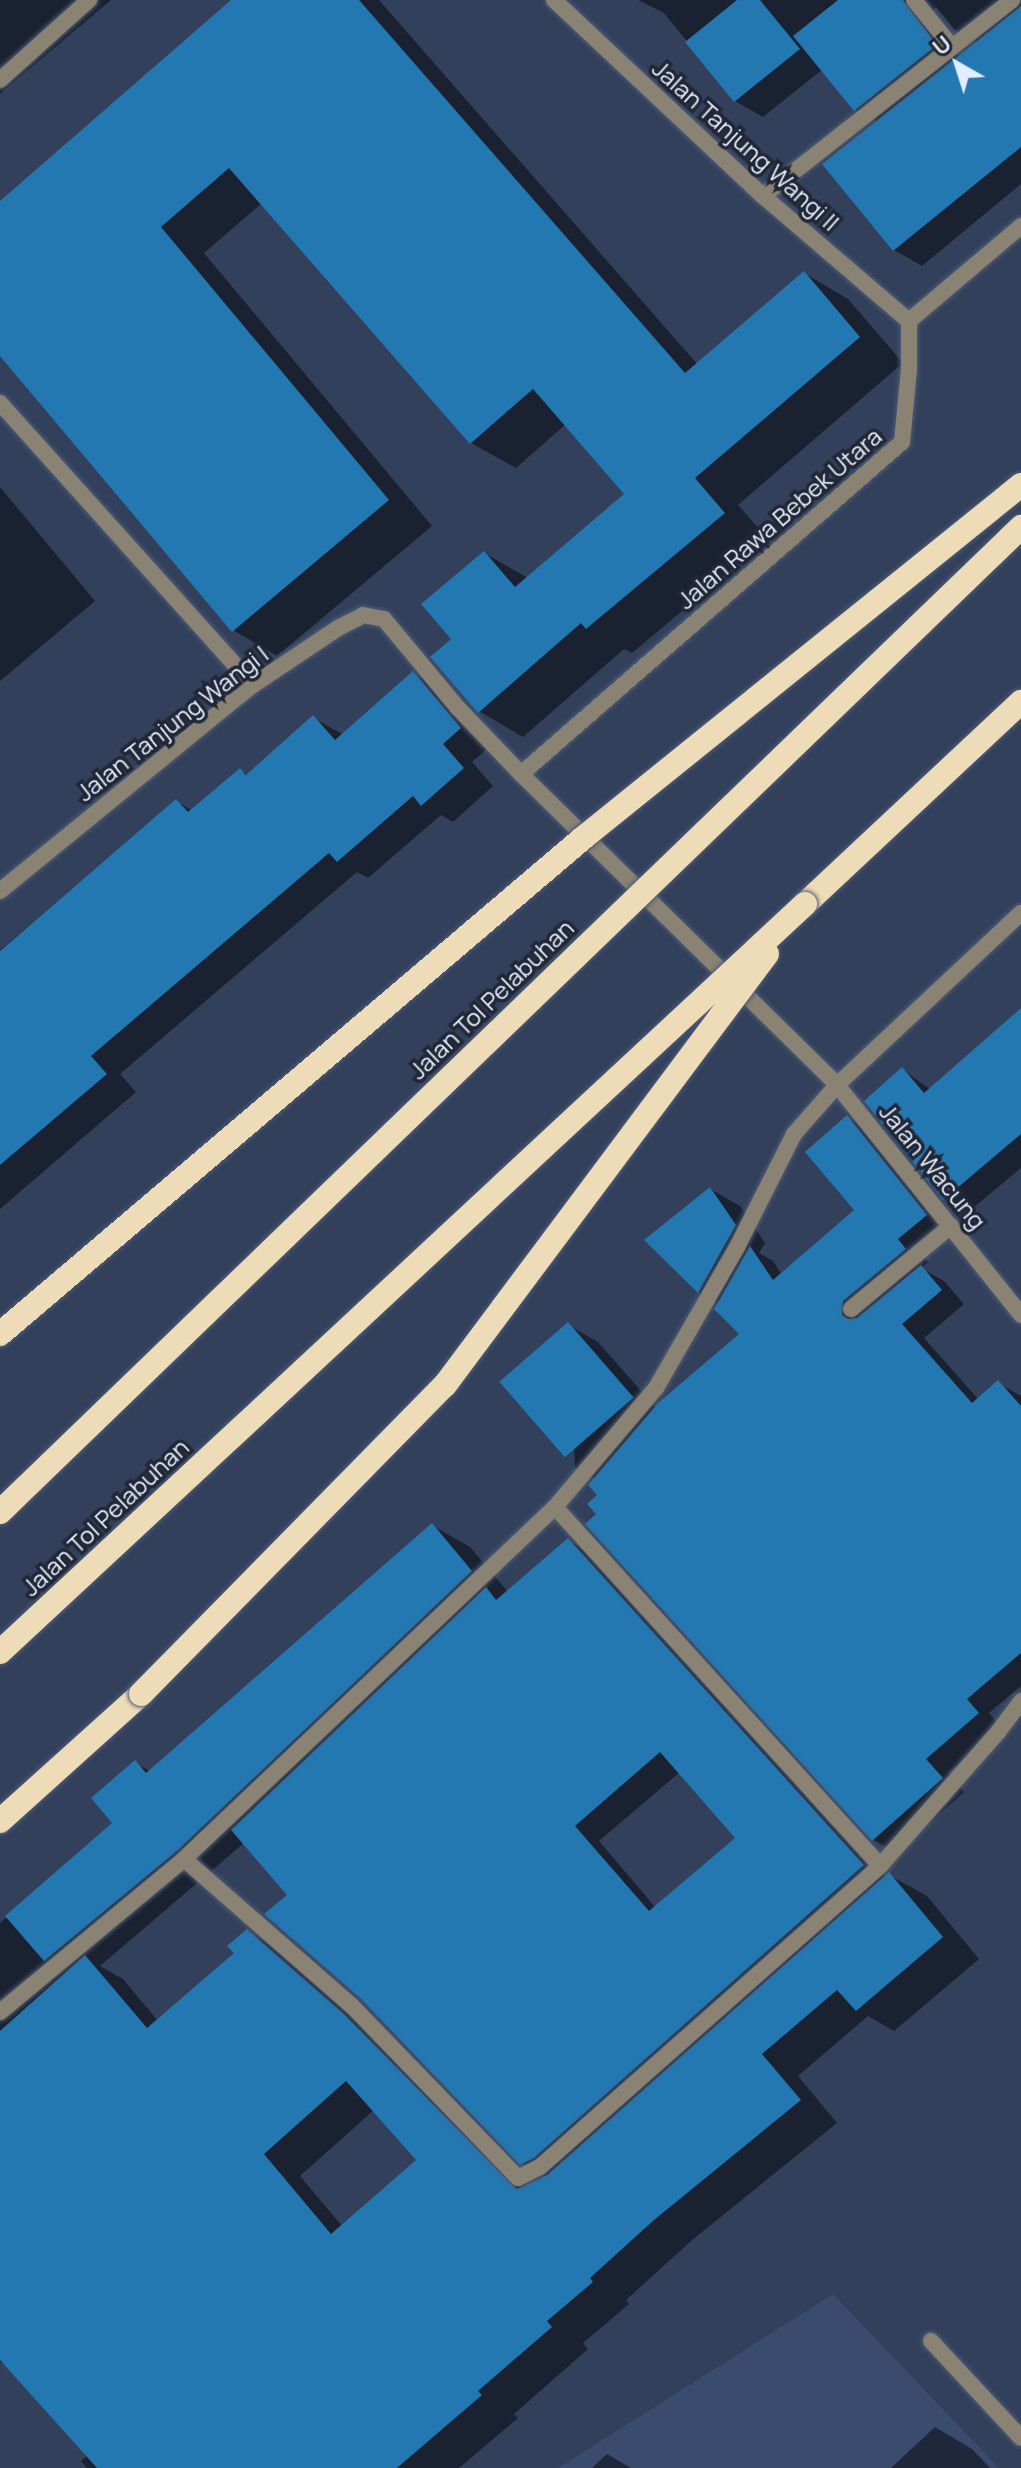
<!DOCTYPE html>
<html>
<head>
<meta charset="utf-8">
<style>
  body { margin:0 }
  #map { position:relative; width:1021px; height:2468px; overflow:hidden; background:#32405c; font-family:Manrope,sans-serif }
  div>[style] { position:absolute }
  .built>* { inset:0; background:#3a4b6d }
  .shadow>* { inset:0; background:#0007 }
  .building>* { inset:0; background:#2478b1; transform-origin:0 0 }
  .roads { filter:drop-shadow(0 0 2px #4e5c76) drop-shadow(0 0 2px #4e5c76) }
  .service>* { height:16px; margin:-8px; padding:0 8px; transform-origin:8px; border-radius:8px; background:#8a8273 }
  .minor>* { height:16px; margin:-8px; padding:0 8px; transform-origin:8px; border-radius:8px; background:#8a8273 }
  .motorway>* { height:24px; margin:-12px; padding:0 12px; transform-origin:12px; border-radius:12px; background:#eedbb7 }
  .bridges { filter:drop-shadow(0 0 2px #4e5c76) drop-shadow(0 0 2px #4e5c76) }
  .motorway-bridge>* { height:24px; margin:-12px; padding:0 12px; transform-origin:12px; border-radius:12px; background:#eedbb7 }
  span { translate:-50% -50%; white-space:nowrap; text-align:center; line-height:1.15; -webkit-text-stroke:7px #212734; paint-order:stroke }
  .street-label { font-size:24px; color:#e4edff }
  .north { position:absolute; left:917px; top:24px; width:80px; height:80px; -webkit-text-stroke:6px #212734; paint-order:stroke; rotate:321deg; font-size:22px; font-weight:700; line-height:32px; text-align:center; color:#e4edff }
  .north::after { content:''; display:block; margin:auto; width:28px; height:36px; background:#e4edff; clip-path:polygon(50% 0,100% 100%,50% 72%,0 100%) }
</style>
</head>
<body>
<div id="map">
  <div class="built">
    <div style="clip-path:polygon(833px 2294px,999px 2468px,558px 2468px)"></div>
  </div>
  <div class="shadow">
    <div style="clip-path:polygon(0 0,111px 0,0 94px)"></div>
    <div style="clip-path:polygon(236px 0,379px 0,698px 365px,804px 273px,848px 299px,903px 363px,738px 505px,768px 539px,632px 653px,624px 649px,523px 737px,479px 711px,454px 639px,484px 553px,528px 578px,627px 494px,566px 424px,516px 468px,471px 443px,262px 203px,204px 253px,432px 526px,277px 656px,233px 630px,0 353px,0 203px)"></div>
    <div style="clip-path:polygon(evenodd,638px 0,1021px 0,1021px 184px,922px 266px,894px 250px,878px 122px,855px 109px,823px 69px,763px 117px,735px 101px,664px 13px,638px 0,936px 7px,955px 30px,978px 43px,960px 58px,933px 24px,931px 13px,936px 7px)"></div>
    <div style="clip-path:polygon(0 487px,95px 601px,0 681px)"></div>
    <div style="clip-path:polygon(414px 674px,444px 691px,490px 746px,472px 762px,493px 786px,453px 822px,441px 815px,368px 878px,357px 872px,120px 1074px,136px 1092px,0 1209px,0 950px,176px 801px,193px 811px,240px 770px,248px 775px,313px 718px,344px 735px)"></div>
    <div style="clip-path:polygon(1021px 1016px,1021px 1168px,968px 1212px,945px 1199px,866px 1101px,902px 1069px,931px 1090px)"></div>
    <div style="clip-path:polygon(847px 1118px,870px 1131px,948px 1228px,920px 1253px,928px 1262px,921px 1268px,944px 1281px,964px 1304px,924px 1338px,979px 1400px,998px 1383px,1021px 1396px,1021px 1686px,989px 1713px,1001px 1727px,948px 1773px,964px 1792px,897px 1853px,874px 1840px,588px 1524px,599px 1515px,596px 1479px,575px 1467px,568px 1325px,598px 1342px,656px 1408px,741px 1334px,719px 1304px,699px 1292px,647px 1240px,710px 1189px,740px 1206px,765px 1243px,759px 1253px,773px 1261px,782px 1275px,857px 1211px)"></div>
    <div style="clip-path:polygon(evenodd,433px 1526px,470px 1547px,508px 1592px,569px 1541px,594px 1555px,886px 1878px,889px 1875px,927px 1896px,979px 1959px,894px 2031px,868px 2016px,798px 2076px,837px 2123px,691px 2241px,626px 2300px,629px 2304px,583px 2343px,588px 2349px,514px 2414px,518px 2418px,459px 2468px,87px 2468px,81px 2461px,88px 2455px,9px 2367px,0 2362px,0 1923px,115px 1823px,135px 1763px,150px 1771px,433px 1526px,680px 1772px,738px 1839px,656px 1908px,599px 1841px,680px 1772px,433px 1526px,244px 1843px,522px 2163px,547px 2178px,527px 2188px,382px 2038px,285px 1953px,248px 1932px,236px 1953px,158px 2021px,123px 1979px,100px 1966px,244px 1843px,433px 1526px,374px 2110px,419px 2160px,342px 2226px,300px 2176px,374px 2110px)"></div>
    <div style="clip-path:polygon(935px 2427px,972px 2449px,990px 2468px,891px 2468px)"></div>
    <div style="clip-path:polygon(607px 2454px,631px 2468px,592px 2468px)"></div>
  </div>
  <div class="building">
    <div style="clip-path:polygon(231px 0,359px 0,685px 373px,804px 271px,860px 337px,695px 478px,725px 513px,586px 629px,581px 623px,478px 713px,430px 657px,451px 639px,421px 604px,484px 551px,515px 587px,624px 494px,533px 389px,470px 444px,229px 168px,161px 227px,389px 500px,232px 632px,0 356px,0 201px)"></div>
    <div style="clip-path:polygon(737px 0,760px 0,800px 49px,734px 102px,685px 42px)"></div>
    <div style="clip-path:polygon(838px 0,903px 0,937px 45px,854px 111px,793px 36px)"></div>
    <div style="clip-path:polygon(1021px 6px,1021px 147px,893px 251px,822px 164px)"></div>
    <div style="clip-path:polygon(413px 671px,461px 728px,443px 744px,464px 768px,421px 806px,413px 796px,337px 862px,329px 853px,91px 1056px,107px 1074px,0 1165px,0 951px,176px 799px,188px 812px,240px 768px,246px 775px,313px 715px,335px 740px)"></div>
    <div style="clip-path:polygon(1021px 1008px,1021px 1134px,943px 1200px,864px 1101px,902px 1067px,924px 1093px)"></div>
    <div style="clip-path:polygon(847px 1115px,927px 1215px,898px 1239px,906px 1249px,843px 1301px,842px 1315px,848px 1319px,857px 1318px,921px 1265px,942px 1290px,902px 1324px,972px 1403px,998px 1380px,1021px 1406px,1021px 1653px,967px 1699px,979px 1713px,926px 1759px,943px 1778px,872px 1841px,585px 1524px,596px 1514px,587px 1504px,597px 1495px,588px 1485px,658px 1403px,739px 1334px,714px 1309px,750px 1246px,773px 1280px,854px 1210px,805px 1152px)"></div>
    <div style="clip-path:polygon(710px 1187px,736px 1225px,698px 1293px,644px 1240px)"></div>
    <div style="left:568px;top:1322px;width:100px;height:91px;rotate:49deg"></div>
    <div style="clip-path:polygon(432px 1523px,472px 1571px,177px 1851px,44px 1961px,5px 1916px,112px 1823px,91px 1798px,135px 1760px,146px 1773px)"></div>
    <div style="clip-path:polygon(evenodd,568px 1538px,864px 1865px,534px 2158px,520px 2165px,360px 1998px,264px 1914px,287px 1895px,231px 1830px,486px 1587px,496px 1600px,568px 1538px,660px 1752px,735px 1838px,649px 1911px,575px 1826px,660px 1752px)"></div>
    <div style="clip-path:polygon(evenodd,889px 1872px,943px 1937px,856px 2011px,837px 1990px,762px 2054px,801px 2100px,654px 2220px,590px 2278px,593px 2282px,547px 2321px,552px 2327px,478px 2391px,482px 2395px,397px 2468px,97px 2468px,0 2360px,0 2031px,85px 1955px,147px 2028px,234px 1953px,227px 1946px,247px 1929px,344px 2014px,517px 2189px,547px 2175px,889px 1872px,346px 2081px,416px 2160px,331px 2234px,264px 2154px,346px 2081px)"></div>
  </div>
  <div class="roads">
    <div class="service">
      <div style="left:931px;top:2341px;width:132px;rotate:47.1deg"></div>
    </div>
    <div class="minor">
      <div style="left:554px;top:0;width:287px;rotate:43.2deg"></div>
      <div style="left:763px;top:196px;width:192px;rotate:40.6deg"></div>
      <div style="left:914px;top:0;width:60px;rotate:51deg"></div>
      <div style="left:0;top:80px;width:120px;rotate:-42deg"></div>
      <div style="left:763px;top:196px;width:317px;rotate:-38.2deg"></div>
      <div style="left:0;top:403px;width:379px;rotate:48.1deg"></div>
      <div style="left:521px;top:774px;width:505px;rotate:-41.07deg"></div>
      <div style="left:902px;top:442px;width:73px;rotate:-84.5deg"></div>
      <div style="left:909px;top:369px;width:48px;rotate:-90deg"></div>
      <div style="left:909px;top:321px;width:147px;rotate:-40.3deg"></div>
      <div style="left:0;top:891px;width:326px;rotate:-39.2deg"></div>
      <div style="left:253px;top:685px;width:102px;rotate:-33.8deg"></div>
      <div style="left:338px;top:628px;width:28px;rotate:-27deg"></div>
      <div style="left:363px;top:615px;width:21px;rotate:11deg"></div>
      <div style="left:384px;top:619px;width:116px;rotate:50.3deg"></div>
      <div style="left:458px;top:708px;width:91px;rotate:46.3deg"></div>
      <div style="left:521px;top:774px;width:443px;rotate:44.5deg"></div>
      <div style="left:837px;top:1085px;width:295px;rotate:51.3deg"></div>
      <div style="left:851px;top:1309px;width:130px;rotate:-39.7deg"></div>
      <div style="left:555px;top:1507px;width:156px;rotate:-49.7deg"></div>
      <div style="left:656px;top:1388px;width:163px;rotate:-60.1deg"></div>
      <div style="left:737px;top:1247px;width:127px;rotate:-63.2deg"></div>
      <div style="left:794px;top:1134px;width:65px;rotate:-48.7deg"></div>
      <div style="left:837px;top:1085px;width:252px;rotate:-43.1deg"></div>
      <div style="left:184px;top:1859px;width:223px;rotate:41.2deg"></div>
      <div style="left:352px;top:2006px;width:239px;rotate:46deg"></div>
      <div style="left:518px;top:2178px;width:25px;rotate:-27deg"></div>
      <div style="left:540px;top:2167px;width:454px;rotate:-41.5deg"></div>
      <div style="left:880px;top:1866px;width:179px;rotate:-48.6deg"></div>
      <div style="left:998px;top:1732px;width:39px;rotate:-53deg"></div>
      <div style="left:0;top:2012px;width:239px;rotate:-39.7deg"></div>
      <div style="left:184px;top:1859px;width:511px;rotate:-43.49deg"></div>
      <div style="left:555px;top:1507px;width:484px;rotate:47.8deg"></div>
    </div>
    <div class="motorway">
      <div style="left:805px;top:904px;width:296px;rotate:-43.1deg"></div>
      <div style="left:0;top:1821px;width:190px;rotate:-42deg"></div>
    </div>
  </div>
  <div class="bridges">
    <div class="motorway-bridge">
      <div style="left:0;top:1334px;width:765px;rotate:-40.39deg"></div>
      <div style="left:583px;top:838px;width:563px;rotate:-38.87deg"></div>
      <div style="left:0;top:1512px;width:1419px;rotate:-43.97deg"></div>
      <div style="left:0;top:1652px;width:1099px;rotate:-42.9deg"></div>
      <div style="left:141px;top:1694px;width:433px;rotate:-45.5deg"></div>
      <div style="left:445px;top:1385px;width:538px;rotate:-53.24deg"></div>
    </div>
  </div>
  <div class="street-label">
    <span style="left:746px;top:145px;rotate:42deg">Jalan Tanjung Wangi II</span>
    <span style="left:779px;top:518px;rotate:-41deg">Jalan Rawa Bebek Utara</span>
    <span style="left:172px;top:723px;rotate:-38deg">Jalan Tanjung Wangi I</span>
    <span style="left:491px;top:999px;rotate:-44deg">Jalan Tol Pelabuhan</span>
    <span style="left:933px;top:1166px;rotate:51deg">Jalan Wacung</span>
    <span style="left:105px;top:1517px;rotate:-43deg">Jalan Tol Pelabuhan</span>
  </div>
  <div class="north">U</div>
</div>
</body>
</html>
